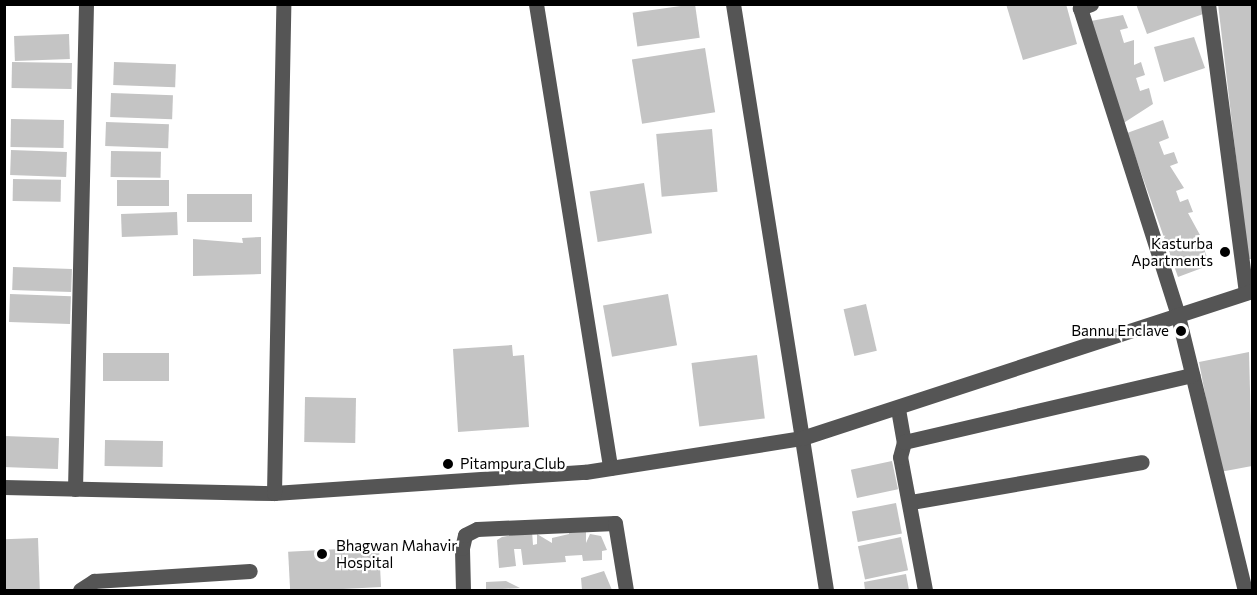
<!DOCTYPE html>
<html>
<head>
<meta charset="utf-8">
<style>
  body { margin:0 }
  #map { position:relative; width:1257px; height:595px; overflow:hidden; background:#fff; font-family:Commissioner,sans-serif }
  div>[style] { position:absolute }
  .building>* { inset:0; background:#c4c4c4; transform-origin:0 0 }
  .minor>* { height:15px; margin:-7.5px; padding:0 7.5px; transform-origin:7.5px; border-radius:7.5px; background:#555 }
  .dots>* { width:16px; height:16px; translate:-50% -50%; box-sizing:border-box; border:3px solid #fff; border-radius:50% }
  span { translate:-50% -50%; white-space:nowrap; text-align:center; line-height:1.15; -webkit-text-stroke:4.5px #fff; paint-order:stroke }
  .poi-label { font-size:15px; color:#000 }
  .right { translate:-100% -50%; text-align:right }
  .left { translate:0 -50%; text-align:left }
  .frame { position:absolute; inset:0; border:6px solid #000; pointer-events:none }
</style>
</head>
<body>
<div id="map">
  <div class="building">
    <div style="left:695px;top:4px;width:34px;height:63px;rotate:82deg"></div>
    <div style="clip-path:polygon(1006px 4px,1066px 4px,1077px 44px,1023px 60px)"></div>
    <div style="clip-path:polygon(1136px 4px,1203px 4px,1206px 13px,1147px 34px)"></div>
    <div style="clip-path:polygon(1218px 4px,1252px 4px,1252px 259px,1248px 259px)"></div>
    <div style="clip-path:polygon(1123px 15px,1128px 28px,1120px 30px,1124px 43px,1134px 40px,1134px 65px,1141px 62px,1145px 75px,1136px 78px,1140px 91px,1149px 88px,1153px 104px,1122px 124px,1091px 21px)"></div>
    <div style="left:69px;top:34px;width:25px;height:55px;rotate:88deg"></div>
    <div style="clip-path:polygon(1194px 37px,1205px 68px,1164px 82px,1154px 47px)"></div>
    <div style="left:705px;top:48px;width:65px;height:74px;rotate:81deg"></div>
    <div style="left:12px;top:62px;width:60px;height:26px;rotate:1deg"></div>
    <div style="left:114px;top:62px;width:62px;height:23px;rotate:2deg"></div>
    <div style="left:111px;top:93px;width:62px;height:24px;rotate:2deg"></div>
    <div style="left:11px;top:119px;width:53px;height:28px;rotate:1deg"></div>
    <div style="clip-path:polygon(1163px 120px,1169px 138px,1159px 142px,1164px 155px,1174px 152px,1178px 163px,1170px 166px,1184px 188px,1176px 191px,1180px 202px,1188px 199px,1193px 212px,1188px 213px,1200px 235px,1193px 238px,1197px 249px,1203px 246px,1210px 265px,1178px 277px,1127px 133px)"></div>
    <div style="left:106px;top:122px;width:63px;height:24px;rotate:2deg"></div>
    <div style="left:712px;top:129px;width:63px;height:56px;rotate:85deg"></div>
    <div style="left:11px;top:150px;width:56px;height:25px;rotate:2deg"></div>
    <div style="left:111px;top:151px;width:50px;height:26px;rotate:1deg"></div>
    <div style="left:13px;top:179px;width:48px;height:22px;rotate:1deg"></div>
    <div style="left:169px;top:180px;width:26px;height:52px;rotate:90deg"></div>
    <div style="left:644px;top:183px;width:51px;height:55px;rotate:81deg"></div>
    <div style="left:252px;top:194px;width:28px;height:65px;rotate:90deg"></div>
    <div style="left:177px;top:212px;width:23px;height:56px;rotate:88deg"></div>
    <div style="clip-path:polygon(261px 237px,261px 274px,193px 276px,193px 239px,243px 243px,242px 238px)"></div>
    <div style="left:13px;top:267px;width:59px;height:23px;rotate:2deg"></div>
    <div style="left:10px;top:294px;width:61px;height:28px;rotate:2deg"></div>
    <div style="left:668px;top:294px;width:52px;height:66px;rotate:80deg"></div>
    <div style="left:866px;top:304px;width:48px;height:23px;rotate:77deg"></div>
    <div style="clip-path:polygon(512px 345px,513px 356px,524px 355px,529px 427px,458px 432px,453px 349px)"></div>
    <div style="clip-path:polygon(1249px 352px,1252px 466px,1220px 472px,1199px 362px)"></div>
    <div style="left:103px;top:353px;width:66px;height:28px"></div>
    <div style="left:757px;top:355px;width:64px;height:66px;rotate:83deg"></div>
    <div style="left:305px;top:397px;width:51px;height:45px;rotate:1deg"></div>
    <div style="left:4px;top:436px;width:55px;height:31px;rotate:2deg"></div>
    <div style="left:105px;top:440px;width:58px;height:26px;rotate:1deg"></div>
    <div style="left:892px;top:461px;width:29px;height:42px;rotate:78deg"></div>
    <div style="left:896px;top:503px;width:31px;height:45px;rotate:79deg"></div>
    <div style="clip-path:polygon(569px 529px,586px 530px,586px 543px,590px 534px,601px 536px,607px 550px,602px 551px,602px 560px,583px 561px,582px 555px,565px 556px,566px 562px,523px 565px,521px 549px,514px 549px,516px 566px,499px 568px,497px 540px,502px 537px,532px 531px,533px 545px,537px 544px,537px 534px,552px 543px,552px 538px,569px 534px)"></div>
    <div style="left:901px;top:537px;width:34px;height:44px;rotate:78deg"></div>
    <div style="left:38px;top:538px;width:52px;height:34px;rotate:88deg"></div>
    <div style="left:379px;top:547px;width:40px;height:91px;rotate:87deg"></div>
    <div style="clip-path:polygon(604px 571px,612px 590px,582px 590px,581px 578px)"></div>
    <div style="clip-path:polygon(906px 574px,909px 590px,865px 590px,864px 582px)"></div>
    <div style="clip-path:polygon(506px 581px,520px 588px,486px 590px,486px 582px)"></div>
  </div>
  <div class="minor">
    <div style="left:536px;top:4px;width:470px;rotate:80.9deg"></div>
    <div style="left:733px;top:4px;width:593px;rotate:80.98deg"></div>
    <div style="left:1091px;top:4px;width:12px;rotate:160deg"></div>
    <div style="left:1080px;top:8px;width:323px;rotate:72.3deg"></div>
    <div style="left:1178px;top:316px;width:282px;rotate:76.3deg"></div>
    <div style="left:1208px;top:4px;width:291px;rotate:82.5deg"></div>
    <div style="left:898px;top:409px;width:34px;rotate:80deg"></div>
    <div style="left:4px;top:487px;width:270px;rotate:1.3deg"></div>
    <div style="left:274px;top:493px;width:312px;rotate:-3.9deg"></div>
    <div style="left:585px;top:472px;width:220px;rotate:-8.9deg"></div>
    <div style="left:802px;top:438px;width:473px;rotate:-18.1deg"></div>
    <div style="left:75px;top:489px;width:485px;rotate:-88.7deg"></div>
    <div style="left:274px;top:493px;width:489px;rotate:-88.9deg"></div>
    <div style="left:911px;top:502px;width:234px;rotate:-9.8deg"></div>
    <div style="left:80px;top:590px;width:17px;rotate:-33deg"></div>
    <div style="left:94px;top:581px;width:156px;rotate:-3.7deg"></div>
    <div style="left:463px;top:590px;width:42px;rotate:-91.4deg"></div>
    <div style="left:462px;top:548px;width:13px;rotate:-77deg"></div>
    <div style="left:465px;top:535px;width:13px;rotate:-27deg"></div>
    <div style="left:477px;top:529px;width:138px;rotate:-2.5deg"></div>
    <div style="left:615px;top:523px;width:68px;rotate:80.7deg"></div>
    <div style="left:925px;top:590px;width:135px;rotate:-100.6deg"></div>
    <div style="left:900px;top:457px;width:16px;rotate:-75deg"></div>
    <div style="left:904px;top:442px;width:296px;rotate:-13.1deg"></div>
  </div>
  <div class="dots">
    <div style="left:1225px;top:252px;background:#000"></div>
    <div style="left:1181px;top:331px;background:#000"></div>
    <div style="left:448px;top:464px;background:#000"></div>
    <div style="left:322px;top:554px;background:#000"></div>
  </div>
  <div class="poi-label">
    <span class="right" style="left:1213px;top:252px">Kasturba<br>Apartments</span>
    <span class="right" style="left:1169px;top:331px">Bannu Enclave</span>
    <span class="left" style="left:460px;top:464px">Pitampura Club</span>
    <span class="left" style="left:336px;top:554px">Bhagwan Mahavir<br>Hospital</span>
  </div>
  <div class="frame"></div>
</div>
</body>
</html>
